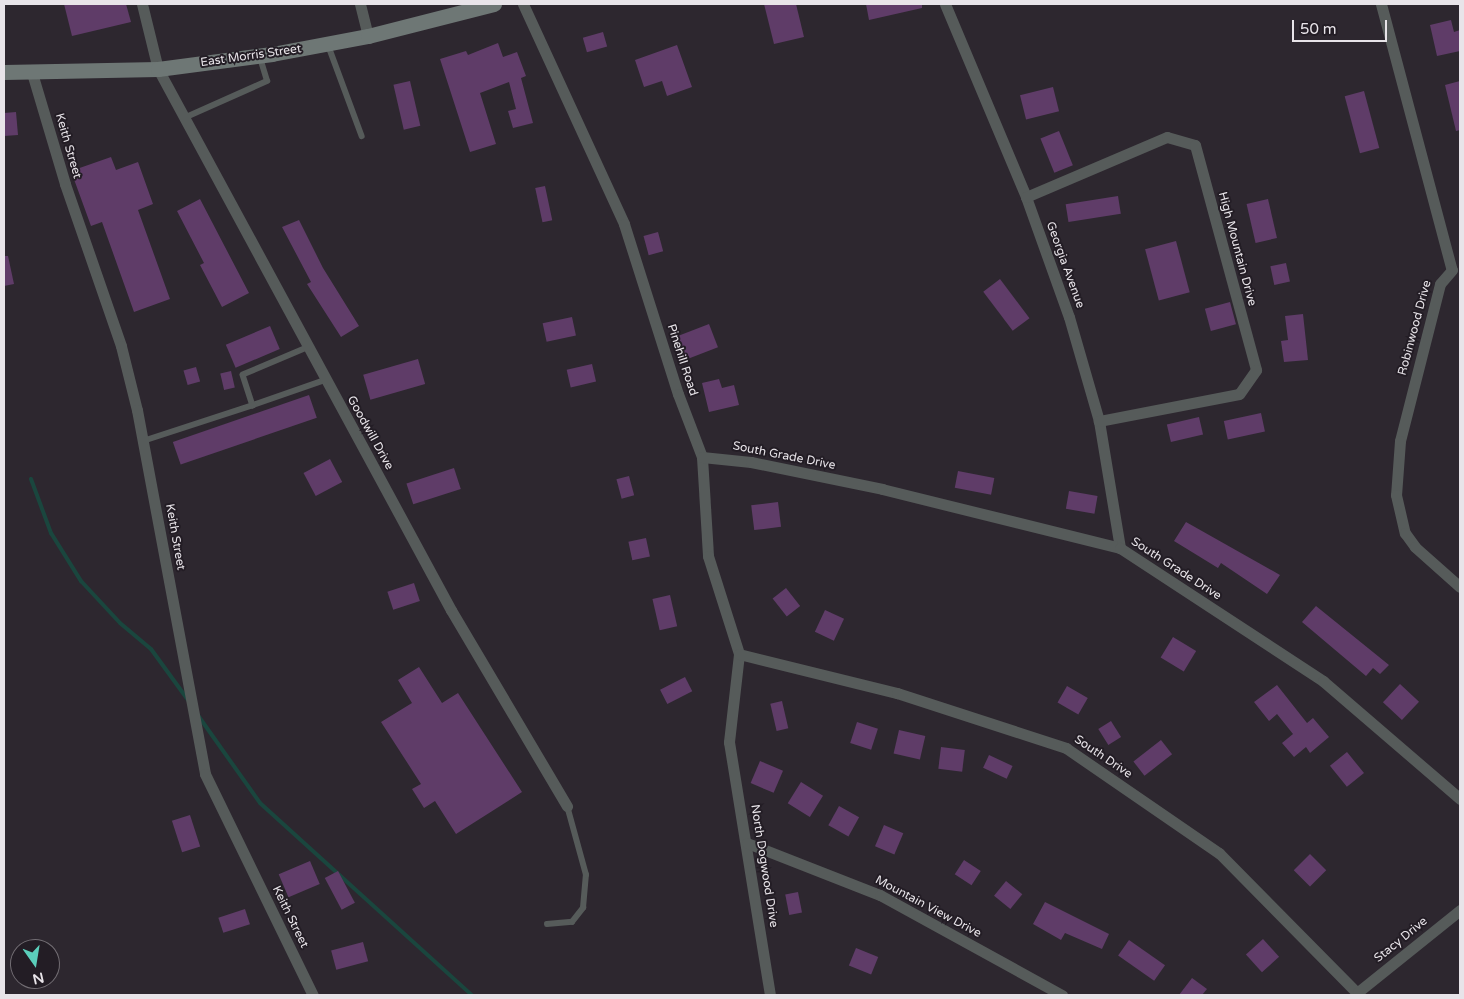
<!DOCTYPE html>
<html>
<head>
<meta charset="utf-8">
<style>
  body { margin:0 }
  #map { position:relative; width:1464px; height:999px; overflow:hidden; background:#2d272f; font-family:"Varela Round",sans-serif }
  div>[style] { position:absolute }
  .stream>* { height:4px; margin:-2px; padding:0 2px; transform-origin:2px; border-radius:2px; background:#1a463e }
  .building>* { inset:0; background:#5f3c68; transform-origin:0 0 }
  .lane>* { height:5.5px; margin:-2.75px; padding:0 2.75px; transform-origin:2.75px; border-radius:2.75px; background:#565b5a }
  .street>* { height:11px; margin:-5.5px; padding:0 5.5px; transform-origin:5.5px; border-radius:5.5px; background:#565b5a }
  .secondary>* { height:15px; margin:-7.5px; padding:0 7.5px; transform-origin:7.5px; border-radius:7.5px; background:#6e7775 }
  span { translate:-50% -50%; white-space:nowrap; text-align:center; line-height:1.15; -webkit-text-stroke:4px #231d25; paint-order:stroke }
  .street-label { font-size:12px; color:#e8e4e9 }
  .frame { position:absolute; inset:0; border:5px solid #e8e4e9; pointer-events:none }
  .north { position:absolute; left:10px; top:939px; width:50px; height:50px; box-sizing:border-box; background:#231d25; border:1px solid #726d73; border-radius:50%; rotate:167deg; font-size:14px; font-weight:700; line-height:20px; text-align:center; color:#e8e4e9 }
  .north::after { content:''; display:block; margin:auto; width:18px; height:22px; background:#5bcebb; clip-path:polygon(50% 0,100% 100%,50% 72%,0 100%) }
  .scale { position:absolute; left:1292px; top:20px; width:95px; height:22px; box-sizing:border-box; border:2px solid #e8e4e9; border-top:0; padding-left:6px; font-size:15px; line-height:18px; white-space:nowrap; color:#e8e4e9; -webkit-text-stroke:4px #231d25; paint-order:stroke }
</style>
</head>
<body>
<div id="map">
  <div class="stream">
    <div style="left:31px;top:479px;width:58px;rotate:69.7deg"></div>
    <div style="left:51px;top:533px;width:57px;rotate:58deg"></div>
    <div style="left:81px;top:581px;width:57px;rotate:47.1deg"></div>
    <div style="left:120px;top:623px;width:40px;rotate:40deg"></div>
    <div style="left:151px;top:649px;width:63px;rotate:54deg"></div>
    <div style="left:197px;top:714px;width:109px;rotate:54.7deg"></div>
    <div style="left:260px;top:803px;width:286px;rotate:42.2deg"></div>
  </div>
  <div class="building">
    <div style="clip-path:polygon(64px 4px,126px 4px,131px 22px,72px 36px)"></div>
    <div style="clip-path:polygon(764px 4px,796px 4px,804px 37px,774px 44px)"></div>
    <div style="clip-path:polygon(866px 4px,922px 4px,922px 8px,869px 20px)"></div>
    <div style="clip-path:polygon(1451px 20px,1454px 32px,1460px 30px,1460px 51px,1437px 56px,1430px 25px)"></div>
    <div style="left:603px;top:32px;width:15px;height:21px;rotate:74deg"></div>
    <div style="clip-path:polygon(498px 43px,503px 57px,517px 52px,526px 76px,521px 78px,533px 123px,513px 128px,508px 111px,516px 109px,509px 82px,480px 93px,496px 144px,470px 152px,440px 59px,466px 51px,468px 55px)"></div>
    <div style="clip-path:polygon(677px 45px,692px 87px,667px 96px,662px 81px,644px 87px,635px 60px)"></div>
    <div style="left:410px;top:81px;width:46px;height:17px;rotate:77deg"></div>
    <div style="clip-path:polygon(1460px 81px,1460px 130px,1456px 131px,1445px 85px)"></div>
    <div style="left:1053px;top:87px;width:25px;height:34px;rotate:76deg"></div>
    <div style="left:1364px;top:91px;width:59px;height:20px;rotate:75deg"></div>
    <div style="clip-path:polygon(16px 112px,18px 135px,4px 136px,4px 113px)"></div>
    <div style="left:1059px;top:131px;width:37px;height:20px;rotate:68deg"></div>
    <div style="clip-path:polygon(111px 157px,116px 170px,138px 162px,153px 204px,138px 210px,170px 299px,134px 312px,102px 222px,91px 226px,71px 171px)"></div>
    <div style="left:545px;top:186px;width:35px;height:10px;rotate:78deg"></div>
    <div style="left:1118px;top:196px;width:18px;height:53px;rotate:81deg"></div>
    <div style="clip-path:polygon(200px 199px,249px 293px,222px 307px,200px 265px,204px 263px,177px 211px)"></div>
    <div style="left:1268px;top:199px;width:40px;height:22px;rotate:77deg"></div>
    <div style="clip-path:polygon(299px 220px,323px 268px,359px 326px,341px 337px,307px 284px,311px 282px,282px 227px)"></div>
    <div style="left:658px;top:232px;width:20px;height:15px;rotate:75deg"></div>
    <div style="left:1176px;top:241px;width:53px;height:32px;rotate:75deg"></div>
    <div style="clip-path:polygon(4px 256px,8px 256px,14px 284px,4px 286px)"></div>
    <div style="left:1286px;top:263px;width:19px;height:16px;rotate:78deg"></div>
    <div style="left:1000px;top:279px;width:49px;height:21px;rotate:53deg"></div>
    <div style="left:1230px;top:302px;width:23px;height:26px;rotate:75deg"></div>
    <div style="clip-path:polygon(1303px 314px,1308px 360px,1284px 362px,1281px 341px,1288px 340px,1285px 316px)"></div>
    <div style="left:572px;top:317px;width:19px;height:30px;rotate:78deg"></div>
    <div style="left:709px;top:324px;width:25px;height:34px;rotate:69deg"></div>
    <div style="left:270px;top:326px;width:25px;height:48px;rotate:67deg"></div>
    <div style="left:418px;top:359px;width:26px;height:57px;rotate:74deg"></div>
    <div style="left:592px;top:364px;width:18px;height:26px;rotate:77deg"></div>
    <div style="left:196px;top:367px;width:15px;height:13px;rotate:74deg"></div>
    <div style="left:231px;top:371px;width:17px;height:11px;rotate:77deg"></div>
    <div style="clip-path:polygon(719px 379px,722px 388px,734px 385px,739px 405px,709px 412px,702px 383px)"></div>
    <div style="left:309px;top:395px;width:24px;height:144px;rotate:71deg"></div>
    <div style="left:1261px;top:413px;width:19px;height:38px;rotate:78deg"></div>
    <div style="left:1199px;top:417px;width:18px;height:33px;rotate:77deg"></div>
    <div style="left:330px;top:459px;width:26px;height:30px;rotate:62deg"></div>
    <div style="left:454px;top:468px;width:22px;height:50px;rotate:72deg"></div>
    <div style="left:958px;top:471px;width:37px;height:17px;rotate:11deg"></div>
    <div style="left:629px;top:476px;width:20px;height:13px;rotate:75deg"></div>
    <div style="left:1069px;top:491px;width:29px;height:18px;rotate:10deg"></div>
    <div style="left:778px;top:502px;width:25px;height:27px;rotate:83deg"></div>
    <div style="clip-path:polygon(1186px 522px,1280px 575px,1267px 594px,1221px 563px,1218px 568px,1174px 541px)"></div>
    <div style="left:646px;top:538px;width:19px;height:18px;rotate:78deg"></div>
    <div style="left:414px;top:583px;width:19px;height:28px;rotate:72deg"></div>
    <div style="left:786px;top:588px;width:23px;height:17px;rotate:52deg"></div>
    <div style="left:670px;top:595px;width:32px;height:18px;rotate:77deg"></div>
    <div style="clip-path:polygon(1316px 606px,1389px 665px,1380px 674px,1373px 668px,1366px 676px,1302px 622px)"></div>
    <div style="left:825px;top:610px;width:21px;height:24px;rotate:25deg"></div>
    <div style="left:1173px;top:637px;width:27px;height:24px;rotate:31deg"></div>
    <div style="clip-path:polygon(419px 667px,442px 703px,458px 693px,522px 792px,456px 834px,435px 801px,424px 808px,412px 789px,421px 784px,381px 722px,412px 703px,398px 680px)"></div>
    <div style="left:685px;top:677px;width:16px;height:28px;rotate:63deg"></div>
    <div style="left:1400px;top:684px;width:26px;height:25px;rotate:43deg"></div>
    <div style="clip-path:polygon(1277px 685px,1307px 723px,1313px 718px,1329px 737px,1310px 753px,1306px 747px,1294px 757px,1282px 743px,1293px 734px,1277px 714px,1269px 721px,1254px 702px)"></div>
    <div style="left:1067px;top:686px;width:24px;height:19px;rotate:30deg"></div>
    <div style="left:782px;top:701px;width:28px;height:12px;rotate:77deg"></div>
    <div style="left:1111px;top:721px;width:19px;height:15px;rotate:58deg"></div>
    <div style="left:857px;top:722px;width:22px;height:22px;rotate:18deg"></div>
    <div style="left:899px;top:730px;width:27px;height:24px;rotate:13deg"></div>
    <div style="left:1161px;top:740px;width:18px;height:35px;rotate:52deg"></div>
    <div style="left:941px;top:747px;width:24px;height:22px;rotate:7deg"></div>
    <div style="left:1347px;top:752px;width:27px;height:22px;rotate:51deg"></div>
    <div style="left:989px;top:755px;width:26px;height:14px;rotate:25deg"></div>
    <div style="left:760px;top:761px;width:25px;height:24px;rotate:23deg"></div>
    <div style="left:801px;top:782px;width:26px;height:25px;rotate:32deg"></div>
    <div style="left:839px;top:806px;width:23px;height:22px;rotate:29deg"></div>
    <div style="left:190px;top:815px;width:33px;height:19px;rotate:72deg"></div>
    <div style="left:884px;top:825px;width:21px;height:23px;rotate:23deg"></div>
    <div style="left:1310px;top:854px;width:23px;height:23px;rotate:45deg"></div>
    <div style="left:964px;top:860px;width:20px;height:17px;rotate:33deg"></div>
    <div style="left:310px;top:861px;width:25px;height:34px;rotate:67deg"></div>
    <div style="left:338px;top:871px;width:36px;height:15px;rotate:62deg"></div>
    <div style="left:1006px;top:881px;width:21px;height:19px;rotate:39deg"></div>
    <div style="left:798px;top:892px;width:21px;height:13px;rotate:79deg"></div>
    <div style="clip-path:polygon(1045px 902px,1109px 934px,1102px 949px,1065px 933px,1061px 940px,1033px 924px)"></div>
    <div style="left:245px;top:909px;width:16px;height:28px;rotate:72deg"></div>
    <div style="left:1263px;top:939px;width:24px;height:23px;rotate:48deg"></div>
    <div style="left:1129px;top:940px;width:44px;height:19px;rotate:35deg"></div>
    <div style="left:363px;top:942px;width:20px;height:33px;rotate:75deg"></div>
    <div style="left:856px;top:948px;width:24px;height:19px;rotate:22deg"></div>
    <div style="clip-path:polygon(1192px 978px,1207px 989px,1202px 995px,1179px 995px)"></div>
  </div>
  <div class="lane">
    <div style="left:328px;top:44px;width:98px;rotate:69.7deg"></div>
    <div style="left:184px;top:118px;width:91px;rotate:-24deg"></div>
    <div style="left:267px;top:81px;width:24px;rotate:-107deg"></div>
    <div style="left:307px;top:348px;width:69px;rotate:157.1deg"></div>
    <div style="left:243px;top:375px;width:32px;rotate:72deg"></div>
    <div style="left:253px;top:405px;width:76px;rotate:-19.1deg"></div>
    <div style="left:143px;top:441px;width:116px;rotate:-18.1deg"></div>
    <div style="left:547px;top:924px;width:25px;rotate:-5deg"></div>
    <div style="left:572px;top:922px;width:18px;rotate:-52deg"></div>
    <div style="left:583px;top:908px;width:33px;rotate:-85deg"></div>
    <div style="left:586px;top:875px;width:72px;rotate:-105.4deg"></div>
  </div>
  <div class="street">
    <div style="left:142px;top:4px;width:67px;rotate:76.2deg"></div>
    <div style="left:158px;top:69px;width:615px;rotate:61.56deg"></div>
    <div style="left:451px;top:610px;width:228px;rotate:59.4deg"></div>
    <div style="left:360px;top:4px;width:33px;rotate:76deg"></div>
    <div style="left:523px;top:4px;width:242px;rotate:65.3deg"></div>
    <div style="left:624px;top:224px;width:178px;rotate:72.4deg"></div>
    <div style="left:678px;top:394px;width:67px;rotate:69.1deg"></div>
    <div style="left:702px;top:457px;width:99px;rotate:86.5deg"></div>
    <div style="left:708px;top:556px;width:103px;rotate:72.4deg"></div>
    <div style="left:739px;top:654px;width:89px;rotate:96.5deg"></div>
    <div style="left:729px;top:742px;width:256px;rotate:80.8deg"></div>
    <div style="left:945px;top:4px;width:209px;rotate:67.2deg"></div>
    <div style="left:1026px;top:197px;width:127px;rotate:70.3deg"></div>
    <div style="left:1069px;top:317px;width:108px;rotate:73.9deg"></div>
    <div style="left:1099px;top:421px;width:129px;rotate:80.6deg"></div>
    <div style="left:1381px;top:4px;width:275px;rotate:75.1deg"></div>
    <div style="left:1452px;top:270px;width:18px;rotate:131deg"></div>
    <div style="left:1440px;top:284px;width:162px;rotate:104.3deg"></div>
    <div style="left:1400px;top:441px;width:54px;rotate:94.2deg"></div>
    <div style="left:1396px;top:495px;width:39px;rotate:77deg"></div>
    <div style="left:1405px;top:533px;width:17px;rotate:54deg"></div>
    <div style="left:1415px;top:547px;width:60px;rotate:41.6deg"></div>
    <div style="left:32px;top:73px;width:116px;rotate:73.4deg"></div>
    <div style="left:65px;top:184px;width:171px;rotate:70.9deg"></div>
    <div style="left:121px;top:346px;width:66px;rotate:76deg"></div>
    <div style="left:137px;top:410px;width:370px;rotate:79.4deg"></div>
    <div style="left:205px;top:774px;width:246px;rotate:64deg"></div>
    <div style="left:1026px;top:197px;width:153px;rotate:-23.1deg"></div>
    <div style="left:1167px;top:137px;width:29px;rotate:16deg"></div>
    <div style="left:1195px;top:145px;width:233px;rotate:74.8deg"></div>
    <div style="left:1256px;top:370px;width:29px;rotate:125deg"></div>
    <div style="left:1239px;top:394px;width:143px;rotate:169.1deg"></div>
    <div style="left:702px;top:457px;width:49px;rotate:5.8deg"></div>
    <div style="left:751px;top:462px;width:134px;rotate:11.6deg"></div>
    <div style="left:882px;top:489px;width:245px;rotate:13.9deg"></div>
    <div style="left:1120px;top:548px;width:243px;rotate:33.2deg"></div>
    <div style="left:1323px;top:681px;width:181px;rotate:40.7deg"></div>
    <div style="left:739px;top:654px;width:163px;rotate:13.9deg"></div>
    <div style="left:897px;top:693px;width:178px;rotate:18deg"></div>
    <div style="left:1066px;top:748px;width:186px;rotate:34.5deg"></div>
    <div style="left:1219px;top:853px;width:199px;rotate:45.4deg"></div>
    <div style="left:747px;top:843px;width:143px;rotate:21.4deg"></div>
    <div style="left:880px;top:895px;width:208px;rotate:28.8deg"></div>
    <div style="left:1358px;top:992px;width:131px;rotate:-38.8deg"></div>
  </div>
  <div class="secondary">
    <div style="left:4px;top:72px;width:154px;rotate:-1.1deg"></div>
    <div style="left:158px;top:69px;width:115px;rotate:-7.5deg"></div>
    <div style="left:272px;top:54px;width:98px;rotate:-10.6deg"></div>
    <div style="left:368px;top:36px;width:130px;rotate:-14.3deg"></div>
  </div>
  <div class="street-label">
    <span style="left:251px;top:56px;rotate:-8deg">East Morris Street</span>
    <span style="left:68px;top:146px;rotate:74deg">Keith Street</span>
    <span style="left:1237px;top:249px;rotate:75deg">High Mountain Drive</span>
    <span style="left:1065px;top:265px;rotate:70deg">Georgia Avenue</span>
    <span style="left:1415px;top:328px;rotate:-75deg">Robinwood Drive</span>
    <span style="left:682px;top:360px;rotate:72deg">Pinehill Road</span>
    <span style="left:370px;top:433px;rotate:61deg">Goodwill Drive</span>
    <span style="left:784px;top:456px;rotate:11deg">South Grade Drive</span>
    <span style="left:175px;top:537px;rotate:80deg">Keith Street</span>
    <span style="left:1176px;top:569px;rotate:33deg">South Grade Drive</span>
    <span style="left:1103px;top:757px;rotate:34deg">South Drive</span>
    <span style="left:764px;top:866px;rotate:81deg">North Dogwood Drive</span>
    <span style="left:928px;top:907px;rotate:28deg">Mountain View Drive</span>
    <span style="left:290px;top:917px;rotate:64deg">Keith Street</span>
    <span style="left:1401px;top:940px;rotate:-39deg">Stacy Drive</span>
  </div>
  <div class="frame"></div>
  <div class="north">N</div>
  <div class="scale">50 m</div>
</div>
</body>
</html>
